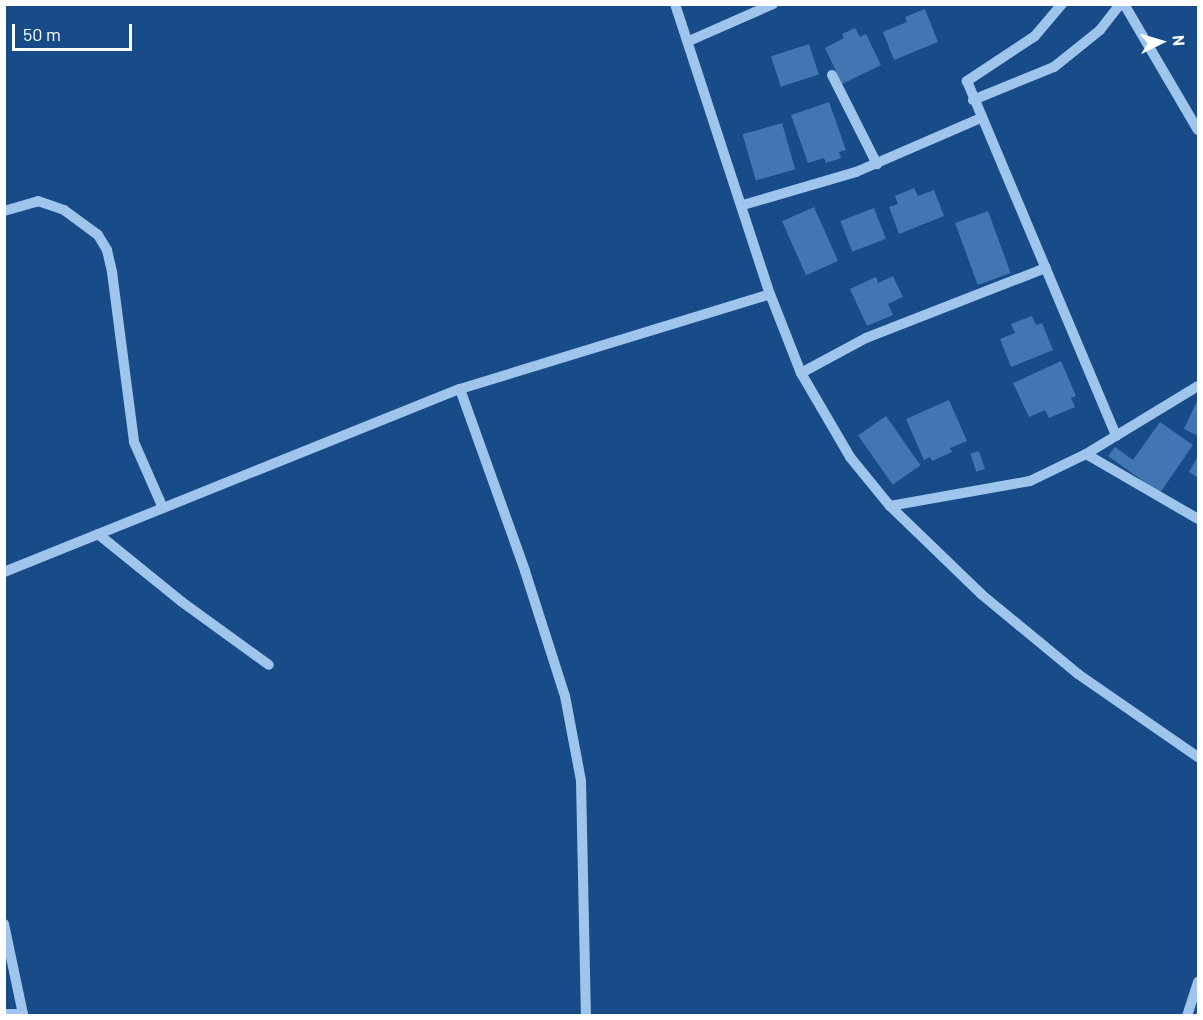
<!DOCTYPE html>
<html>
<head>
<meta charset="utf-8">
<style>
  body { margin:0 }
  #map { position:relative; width:1203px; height:1020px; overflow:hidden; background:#184c88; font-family:Barlow,sans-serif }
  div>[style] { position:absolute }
  .building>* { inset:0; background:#4176b2; transform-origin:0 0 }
  .minor>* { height:10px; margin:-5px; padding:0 5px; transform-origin:5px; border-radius:5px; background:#a0c5ed }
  span { translate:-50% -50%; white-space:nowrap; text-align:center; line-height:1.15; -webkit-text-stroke:4.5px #184c88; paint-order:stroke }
  .frame { position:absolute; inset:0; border:6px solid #fff; pointer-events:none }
  .north { position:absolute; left:1131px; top:12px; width:60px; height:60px; -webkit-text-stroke:4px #184c88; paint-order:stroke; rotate:85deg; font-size:16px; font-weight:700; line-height:24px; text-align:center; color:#fff }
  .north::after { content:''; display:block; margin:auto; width:21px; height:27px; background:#fff; clip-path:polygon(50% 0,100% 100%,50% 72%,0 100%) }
  .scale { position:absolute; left:12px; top:24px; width:120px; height:27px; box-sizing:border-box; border:3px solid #fff; border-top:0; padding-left:8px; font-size:18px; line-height:21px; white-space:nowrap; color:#fff; -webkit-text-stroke:4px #184c88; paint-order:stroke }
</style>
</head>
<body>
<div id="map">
  <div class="building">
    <div style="clip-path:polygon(925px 9px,938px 42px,894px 60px,883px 32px,907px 22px,905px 17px)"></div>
    <div style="clip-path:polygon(855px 28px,860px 37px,866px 34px,881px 65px,842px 84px,825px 48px,844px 38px,842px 34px)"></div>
    <div style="left:809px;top:44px;width:32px;height:40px;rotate:72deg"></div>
    <div style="clip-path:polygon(829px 102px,846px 150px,839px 152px,841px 158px,826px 163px,824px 158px,808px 163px,791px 115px)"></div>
    <div style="left:782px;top:123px;width:48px;height:41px;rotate:74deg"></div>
    <div style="clip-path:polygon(914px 188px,918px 196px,934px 190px,944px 216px,899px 234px,889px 207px,898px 204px,895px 196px)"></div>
    <div style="left:814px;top:207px;width:59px;height:35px;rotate:66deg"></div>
    <div style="left:874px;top:208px;width:33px;height:36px;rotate:69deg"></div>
    <div style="left:988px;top:211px;width:66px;height:35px;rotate:70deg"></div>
    <div style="clip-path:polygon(893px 276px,903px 297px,888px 304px,893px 315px,867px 326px,850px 289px,876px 277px,878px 283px)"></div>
    <div style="clip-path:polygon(1032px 316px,1036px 325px,1042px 323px,1053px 350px,1011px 367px,1000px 339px,1015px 333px,1011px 324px)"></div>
    <div style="clip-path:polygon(1061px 361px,1076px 396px,1071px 398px,1075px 407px,1049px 418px,1045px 410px,1029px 417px,1013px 383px)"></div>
    <div style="clip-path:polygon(1198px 399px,1198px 436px,1184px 429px)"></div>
    <div style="clip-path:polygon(949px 400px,967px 441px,950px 448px,952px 452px,932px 461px,930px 457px,924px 460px,906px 419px)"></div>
    <div style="left:886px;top:416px;width:60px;height:34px;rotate:55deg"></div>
    <div style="clip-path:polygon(1160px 422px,1193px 445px,1160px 493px,1108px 456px,1115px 447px,1133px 460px)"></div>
    <div style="left:979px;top:451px;width:19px;height:9px;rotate:72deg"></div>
    <div style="clip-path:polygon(1198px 456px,1198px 478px,1189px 472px)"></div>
  </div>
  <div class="minor">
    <div style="left:675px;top:4px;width:305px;rotate:71.9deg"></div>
    <div style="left:770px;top:294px;width:85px;rotate:68.6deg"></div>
    <div style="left:801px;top:373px;width:97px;rotate:59.7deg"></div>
    <div style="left:850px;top:457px;width:63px;rotate:50.8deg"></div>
    <div style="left:1062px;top:4px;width:42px;rotate:130.2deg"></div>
    <div style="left:1035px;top:36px;width:82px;rotate:146.5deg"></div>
    <div style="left:967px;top:81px;width:385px;rotate:67.2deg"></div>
    <div style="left:1124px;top:4px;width:146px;rotate:59.6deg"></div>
    <div style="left:689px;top:41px;width:92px;rotate:-23.8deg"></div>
    <div style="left:832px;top:75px;width:100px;rotate:63.2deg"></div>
    <div style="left:973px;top:100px;width:87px;rotate:-22.2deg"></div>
    <div style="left:1054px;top:67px;width:59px;rotate:-38.8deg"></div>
    <div style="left:1100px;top:30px;width:33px;rotate:-52deg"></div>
    <div style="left:743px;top:205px;width:118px;rotate:-16.3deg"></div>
    <div style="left:856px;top:172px;width:136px;rotate:-23.4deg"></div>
    <div style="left:4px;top:211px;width:35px;rotate:-16deg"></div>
    <div style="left:38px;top:201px;width:28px;rotate:19deg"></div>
    <div style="left:64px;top:210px;width:42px;rotate:36.3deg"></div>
    <div style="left:98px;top:235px;width:17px;rotate:59deg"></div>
    <div style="left:107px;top:250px;width:23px;rotate:77deg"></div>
    <div style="left:112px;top:272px;width:171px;rotate:82.6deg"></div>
    <div style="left:134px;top:442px;width:72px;rotate:66.3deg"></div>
    <div style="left:801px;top:373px;width:74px;rotate:-28.3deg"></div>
    <div style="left:866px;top:338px;width:193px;rotate:-21.3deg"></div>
    <div style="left:1198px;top:386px;width:131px;rotate:148.7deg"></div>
    <div style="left:1086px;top:454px;width:62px;rotate:154.3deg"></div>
    <div style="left:1030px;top:481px;width:142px;rotate:169.9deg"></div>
    <div style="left:890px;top:506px;width:127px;rotate:44deg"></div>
    <div style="left:981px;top:594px;width:126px;rotate:39.5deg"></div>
    <div style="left:1078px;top:674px;width:146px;rotate:34.7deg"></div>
    <div style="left:460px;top:389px;width:324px;rotate:-17deg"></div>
    <div style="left:1086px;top:454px;width:129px;rotate:30.1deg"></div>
    <div style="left:98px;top:534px;width:108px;rotate:39deg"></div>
    <div style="left:182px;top:602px;width:107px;rotate:35.9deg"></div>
    <div style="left:4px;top:572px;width:491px;rotate:-21.9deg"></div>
    <div style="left:460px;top:389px;width:193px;rotate:70.3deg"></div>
    <div style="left:525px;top:571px;width:131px;rotate:72.3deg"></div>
    <div style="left:565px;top:696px;width:86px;rotate:79.3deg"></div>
    <div style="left:581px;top:781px;width:235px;rotate:88.8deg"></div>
    <div style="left:4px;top:924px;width:92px;rotate:78.1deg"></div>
    <div style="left:23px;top:1014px;width:19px;rotate:180deg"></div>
    <div style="left:1187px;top:1016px;width:36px;rotate:-72deg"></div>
  </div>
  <div class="frame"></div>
  <div class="north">N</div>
  <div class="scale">50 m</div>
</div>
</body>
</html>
